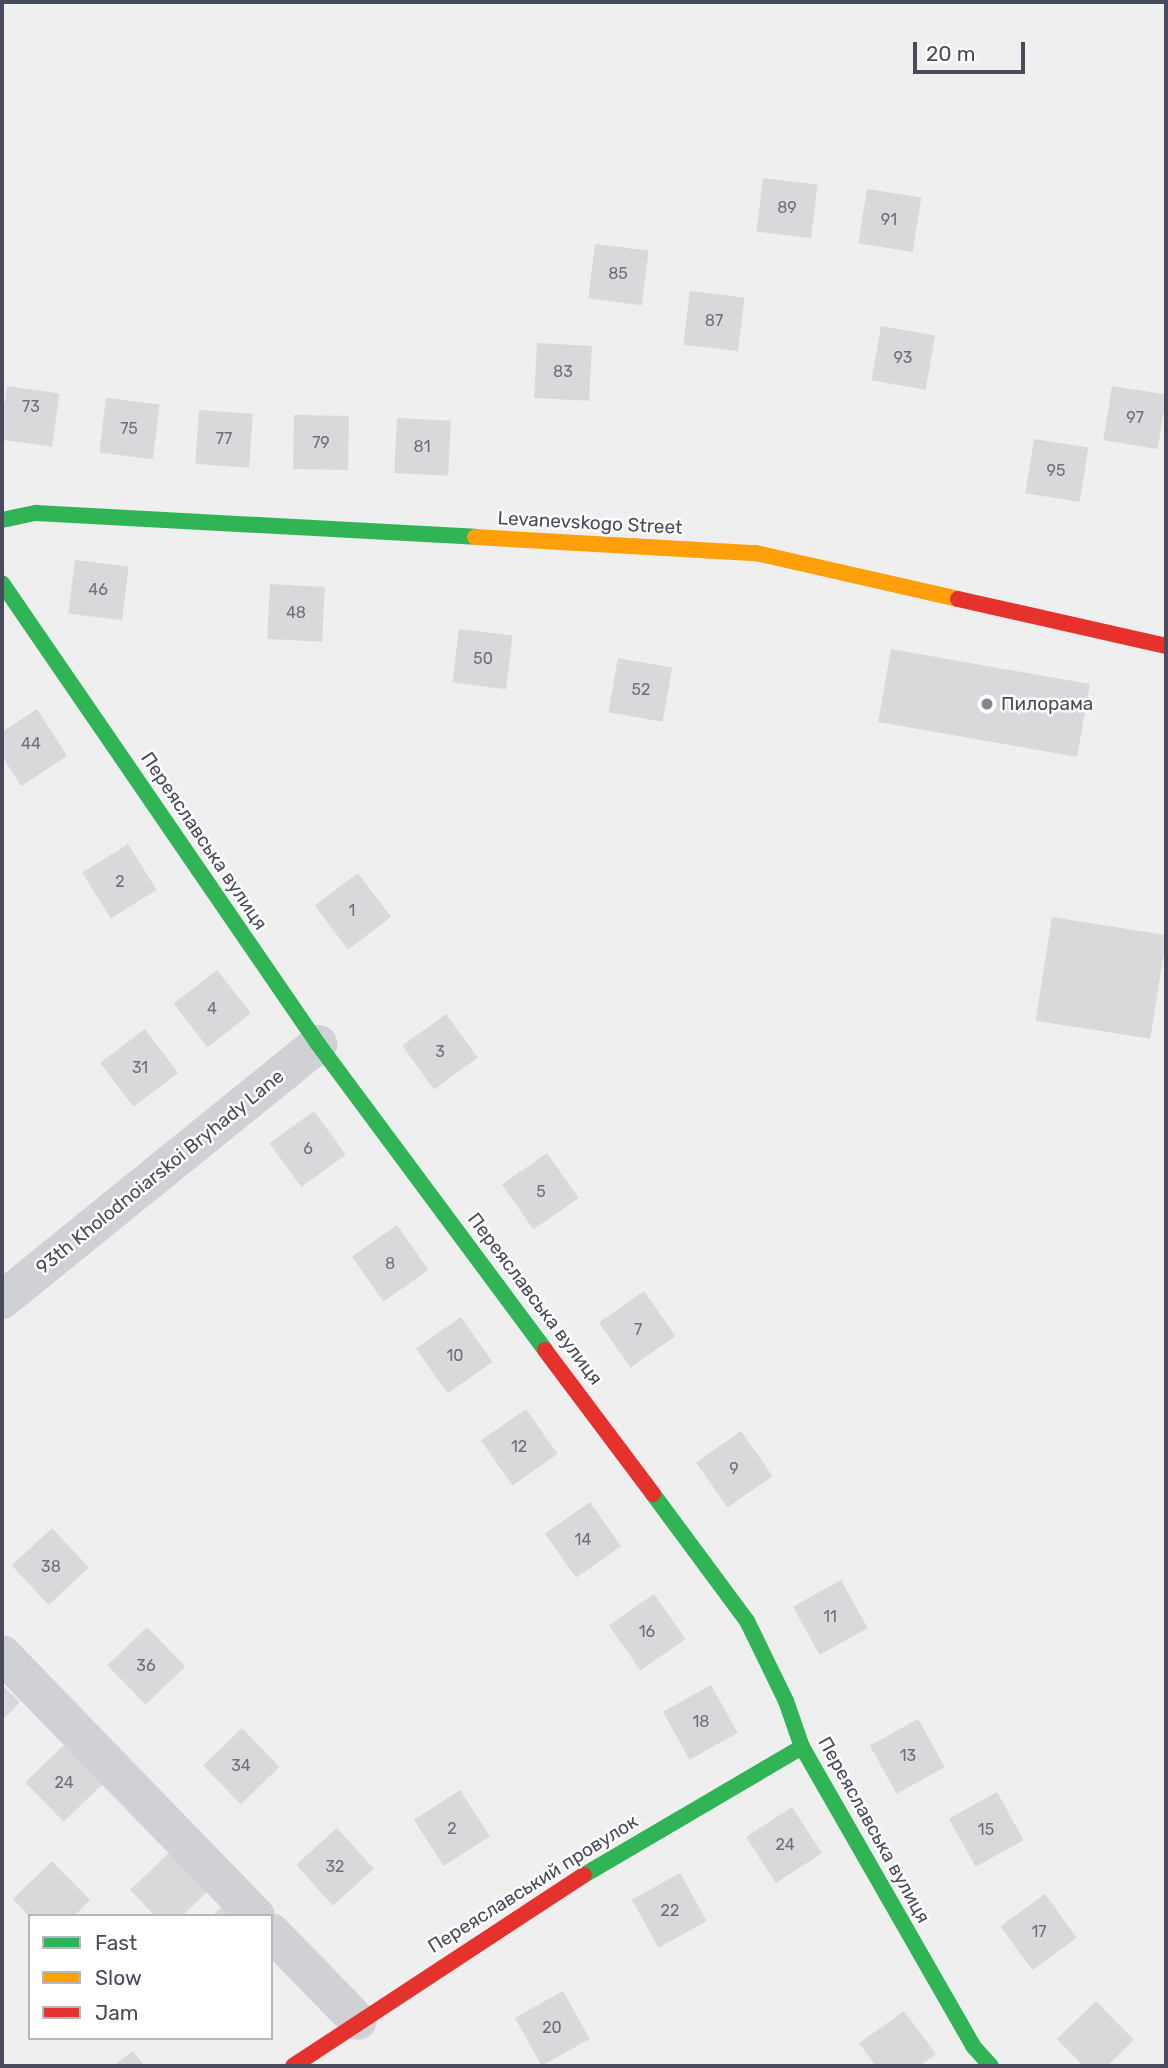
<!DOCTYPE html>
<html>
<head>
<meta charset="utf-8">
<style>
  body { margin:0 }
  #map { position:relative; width:1168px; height:2068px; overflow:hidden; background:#f0efef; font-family:Rubik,sans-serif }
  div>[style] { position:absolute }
  .building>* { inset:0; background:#d9d8db; transform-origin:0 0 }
  .street>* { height:38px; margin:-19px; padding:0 19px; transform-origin:19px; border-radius:19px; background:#d0d1d5 }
  .fast>* { height:16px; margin:-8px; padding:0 8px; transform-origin:8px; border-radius:8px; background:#30b455 }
  .slow>* { height:16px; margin:-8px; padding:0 8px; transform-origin:8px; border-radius:8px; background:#ff9f0a }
  .jam>* { height:16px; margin:-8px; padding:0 8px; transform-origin:8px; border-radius:8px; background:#e5322d }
  .dots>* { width:19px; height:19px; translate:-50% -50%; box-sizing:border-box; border:4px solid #fff; border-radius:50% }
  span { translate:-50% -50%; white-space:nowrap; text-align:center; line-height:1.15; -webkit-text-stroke:5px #fff; paint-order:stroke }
  .number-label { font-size:16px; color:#6d707c }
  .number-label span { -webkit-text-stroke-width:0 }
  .street-label { font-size:19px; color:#474b5b }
  .poi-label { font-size:19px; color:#474b5b }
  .left { translate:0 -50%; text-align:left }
  .frame { position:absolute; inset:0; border:4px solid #474b5b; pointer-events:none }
  .legend { position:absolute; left:28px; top:1914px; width:245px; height:126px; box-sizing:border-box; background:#fff; border:2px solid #b5b7bd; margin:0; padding:9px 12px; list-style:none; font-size:21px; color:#474b5b }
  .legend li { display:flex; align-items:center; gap:14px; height:35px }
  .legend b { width:35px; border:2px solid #b5b7bd }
  .scale { position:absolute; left:913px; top:42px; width:112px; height:32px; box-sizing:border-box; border:4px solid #474b5b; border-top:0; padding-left:9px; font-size:21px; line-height:24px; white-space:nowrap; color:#474b5b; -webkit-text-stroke:5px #fff; paint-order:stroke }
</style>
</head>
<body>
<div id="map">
  <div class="building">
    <div style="left:763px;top:178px;width:55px;height:54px;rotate:7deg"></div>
    <div style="left:867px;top:189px;width:55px;height:55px;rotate:9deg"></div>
    <div style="left:595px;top:244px;width:54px;height:55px;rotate:7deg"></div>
    <div style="left:690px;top:291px;width:55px;height:54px;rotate:7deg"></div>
    <div style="left:881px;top:326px;width:55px;height:55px;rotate:10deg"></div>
    <div style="left:537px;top:343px;width:55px;height:55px;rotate:3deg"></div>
    <div style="left:7px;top:386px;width:53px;height:54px;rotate:8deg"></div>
    <div style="left:1112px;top:386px;width:55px;height:55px;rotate:9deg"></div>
    <div style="left:106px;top:398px;width:54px;height:55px;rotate:7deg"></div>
    <div style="left:199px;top:410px;width:54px;height:54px;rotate:4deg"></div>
    <div style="left:294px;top:415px;width:55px;height:54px;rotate:1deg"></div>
    <div style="left:397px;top:418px;width:54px;height:55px;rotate:3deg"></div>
    <div style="left:1034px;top:439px;width:55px;height:55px;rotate:9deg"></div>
    <div style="left:75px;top:560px;width:54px;height:54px;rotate:7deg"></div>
    <div style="left:270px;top:584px;width:55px;height:55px;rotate:3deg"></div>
    <div style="left:459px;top:629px;width:54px;height:54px;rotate:7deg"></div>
    <div style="left:891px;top:649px;width:202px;height:74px;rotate:10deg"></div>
    <div style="left:618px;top:658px;width:55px;height:55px;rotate:10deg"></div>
    <div style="clip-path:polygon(37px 709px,67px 756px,21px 786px,2px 756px,2px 732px)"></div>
    <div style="left:128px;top:844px;width:54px;height:54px;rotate:58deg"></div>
    <div style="left:358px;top:873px;width:55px;height:54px;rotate:53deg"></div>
    <div style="left:1052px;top:917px;width:116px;height:105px;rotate:9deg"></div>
    <div style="left:217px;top:970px;width:55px;height:55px;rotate:52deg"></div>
    <div style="left:446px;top:1014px;width:54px;height:54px;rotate:54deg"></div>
    <div style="left:145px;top:1029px;width:55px;height:56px;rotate:53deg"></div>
    <div style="left:314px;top:1111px;width:54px;height:55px;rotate:54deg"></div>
    <div style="left:547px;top:1153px;width:55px;height:55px;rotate:55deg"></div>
    <div style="left:397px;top:1225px;width:55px;height:55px;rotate:55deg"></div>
    <div style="left:644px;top:1291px;width:55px;height:55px;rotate:55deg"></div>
    <div style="left:461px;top:1317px;width:55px;height:55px;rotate:55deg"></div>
    <div style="left:526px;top:1409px;width:55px;height:55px;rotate:55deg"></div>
    <div style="left:741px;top:1431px;width:55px;height:55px;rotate:55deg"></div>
    <div style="left:590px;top:1502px;width:54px;height:55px;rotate:55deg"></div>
    <div style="left:52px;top:1528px;width:54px;height:55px;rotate:47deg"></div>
    <div style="left:841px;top:1580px;width:55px;height:55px;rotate:61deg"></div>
    <div style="left:654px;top:1594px;width:55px;height:55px;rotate:55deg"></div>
    <div style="left:147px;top:1627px;width:55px;height:55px;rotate:46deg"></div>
    <div style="clip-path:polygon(2px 1685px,20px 1702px,2px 1721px)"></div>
    <div style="left:711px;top:1685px;width:55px;height:55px;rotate:61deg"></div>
    <div style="left:918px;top:1719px;width:55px;height:55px;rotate:61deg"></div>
    <div style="left:242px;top:1728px;width:54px;height:54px;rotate:46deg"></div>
    <div style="left:65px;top:1744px;width:55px;height:55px;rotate:46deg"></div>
    <div style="left:460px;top:1790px;width:55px;height:55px;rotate:57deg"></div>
    <div style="left:997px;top:1792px;width:55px;height:55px;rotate:61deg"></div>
    <div style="left:792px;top:1807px;width:55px;height:55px;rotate:57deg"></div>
    <div style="left:337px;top:1828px;width:55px;height:55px;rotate:48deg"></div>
    <div style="clip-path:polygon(170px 1852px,207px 1892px,182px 1916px,155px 1916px,130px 1890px)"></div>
    <div style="clip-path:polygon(52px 1861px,90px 1900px,74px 1916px,29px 1916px,13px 1899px)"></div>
    <div style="left:680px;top:1873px;width:55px;height:55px;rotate:61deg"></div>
    <div style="left:1045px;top:1894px;width:54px;height:55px;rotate:54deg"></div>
    <div style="clip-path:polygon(231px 1898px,248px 1916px,212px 1916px)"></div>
    <div style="left:563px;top:1991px;width:55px;height:55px;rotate:61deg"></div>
    <div style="clip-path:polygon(1096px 2001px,1134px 2040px,1107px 2066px,1083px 2066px,1057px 2039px)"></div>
    <div style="clip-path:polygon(904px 2011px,936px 2054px,920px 2066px,876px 2066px,859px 2043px)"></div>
    <div style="clip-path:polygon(133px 2051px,145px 2066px,113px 2066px)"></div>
  </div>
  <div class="street">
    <div style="left:2px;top:1300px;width:407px;rotate:-39deg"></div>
    <div style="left:2px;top:1654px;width:365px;rotate:45.9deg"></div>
    <div style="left:271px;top:1932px;width:124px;rotate:45.7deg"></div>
  </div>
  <div class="fast">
    <div style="left:2px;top:520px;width:35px;rotate:-12deg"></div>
    <div style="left:36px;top:513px;width:440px;rotate:3.1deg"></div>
    <div style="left:2px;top:583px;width:559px;rotate:55.57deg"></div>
    <div style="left:318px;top:1044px;width:381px;rotate:53.4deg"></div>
    <div style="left:653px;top:1494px;width:158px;rotate:53.5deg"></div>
    <div style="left:747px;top:1621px;width:89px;rotate:64deg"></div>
    <div style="left:786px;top:1701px;width:49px;rotate:70.8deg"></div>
    <div style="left:802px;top:1747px;width:344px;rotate:60.2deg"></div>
    <div style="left:973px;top:2046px;width:27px;rotate:48deg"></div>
    <div style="left:584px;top:1875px;width:253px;rotate:-30.4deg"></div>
  </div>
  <div class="slow">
    <div style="left:475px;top:537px;width:281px;rotate:3.3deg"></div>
    <div style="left:756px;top:553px;width:207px;rotate:12.8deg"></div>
  </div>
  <div class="jam">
    <div style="left:958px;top:599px;width:213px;rotate:12.7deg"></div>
    <div style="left:545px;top:1350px;width:180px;rotate:53.1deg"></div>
    <div style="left:293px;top:2066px;width:348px;rotate:-33.3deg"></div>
  </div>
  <div class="dots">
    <div style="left:987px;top:704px;background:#82848f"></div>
  </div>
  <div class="number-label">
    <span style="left:787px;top:208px">89</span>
    <span style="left:889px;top:220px">91</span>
    <span style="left:618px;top:274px">85</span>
    <span style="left:714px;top:321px">87</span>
    <span style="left:903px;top:358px">93</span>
    <span style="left:563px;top:372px">83</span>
    <span style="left:31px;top:407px">73</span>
    <span style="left:1135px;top:418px">97</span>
    <span style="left:129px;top:429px">75</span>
    <span style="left:224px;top:439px">77</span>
    <span style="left:321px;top:443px">79</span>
    <span style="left:422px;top:447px">81</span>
    <span style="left:1056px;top:471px">95</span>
    <span style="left:98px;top:590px">46</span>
    <span style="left:296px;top:613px">48</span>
    <span style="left:483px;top:659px">50</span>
    <span style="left:641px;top:690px">52</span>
    <span style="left:31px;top:744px">44</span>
    <span style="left:120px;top:882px">2</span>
    <span style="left:352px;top:911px">1</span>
    <span style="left:212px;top:1009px">4</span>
    <span style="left:440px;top:1052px">3</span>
    <span style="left:140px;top:1068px">31</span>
    <span style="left:308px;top:1149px">6</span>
    <span style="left:541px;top:1192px">5</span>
    <span style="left:390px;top:1264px">8</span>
    <span style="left:638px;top:1330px">7</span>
    <span style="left:455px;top:1356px">10</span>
    <span style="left:519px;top:1447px">12</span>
    <span style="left:734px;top:1469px">9</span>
    <span style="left:583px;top:1540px">14</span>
    <span style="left:51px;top:1567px">38</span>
    <span style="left:830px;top:1617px">11</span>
    <span style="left:647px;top:1632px">16</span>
    <span style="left:146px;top:1666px">36</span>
    <span style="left:701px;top:1722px">18</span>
    <span style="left:908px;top:1756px">13</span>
    <span style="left:241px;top:1766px">34</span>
    <span style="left:64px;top:1783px">24</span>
    <span style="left:452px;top:1829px">2</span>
    <span style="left:986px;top:1830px">15</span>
    <span style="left:785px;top:1845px">24</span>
    <span style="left:335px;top:1867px">32</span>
    <span style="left:670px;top:1911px">22</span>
    <span style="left:1039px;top:1932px">17</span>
    <span style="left:552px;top:2028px">20</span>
  </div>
  <div class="street-label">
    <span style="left:590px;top:523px;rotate:3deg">Levanevskogo Street</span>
    <span style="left:204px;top:841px;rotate:56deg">Переяславська вулиця</span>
    <span style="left:160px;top:1172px;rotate:-39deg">93th Kholodnoiarskoi Bryhady Lane</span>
    <span style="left:535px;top:1299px;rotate:53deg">Переяславська вулиця</span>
    <span style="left:874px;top:1830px;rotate:61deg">Переяславська вулиця</span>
    <span style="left:533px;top:1884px;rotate:-32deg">Переяславський провулок</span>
  </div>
  <div class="poi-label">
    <span class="left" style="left:1001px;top:704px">Пилорама</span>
  </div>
  <div class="frame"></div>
  <ul class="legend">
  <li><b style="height:9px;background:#30b455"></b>Fast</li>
  <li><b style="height:9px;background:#ff9f0a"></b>Slow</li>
  <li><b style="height:9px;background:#e5322d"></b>Jam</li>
  </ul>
  <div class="scale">20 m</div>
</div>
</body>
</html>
